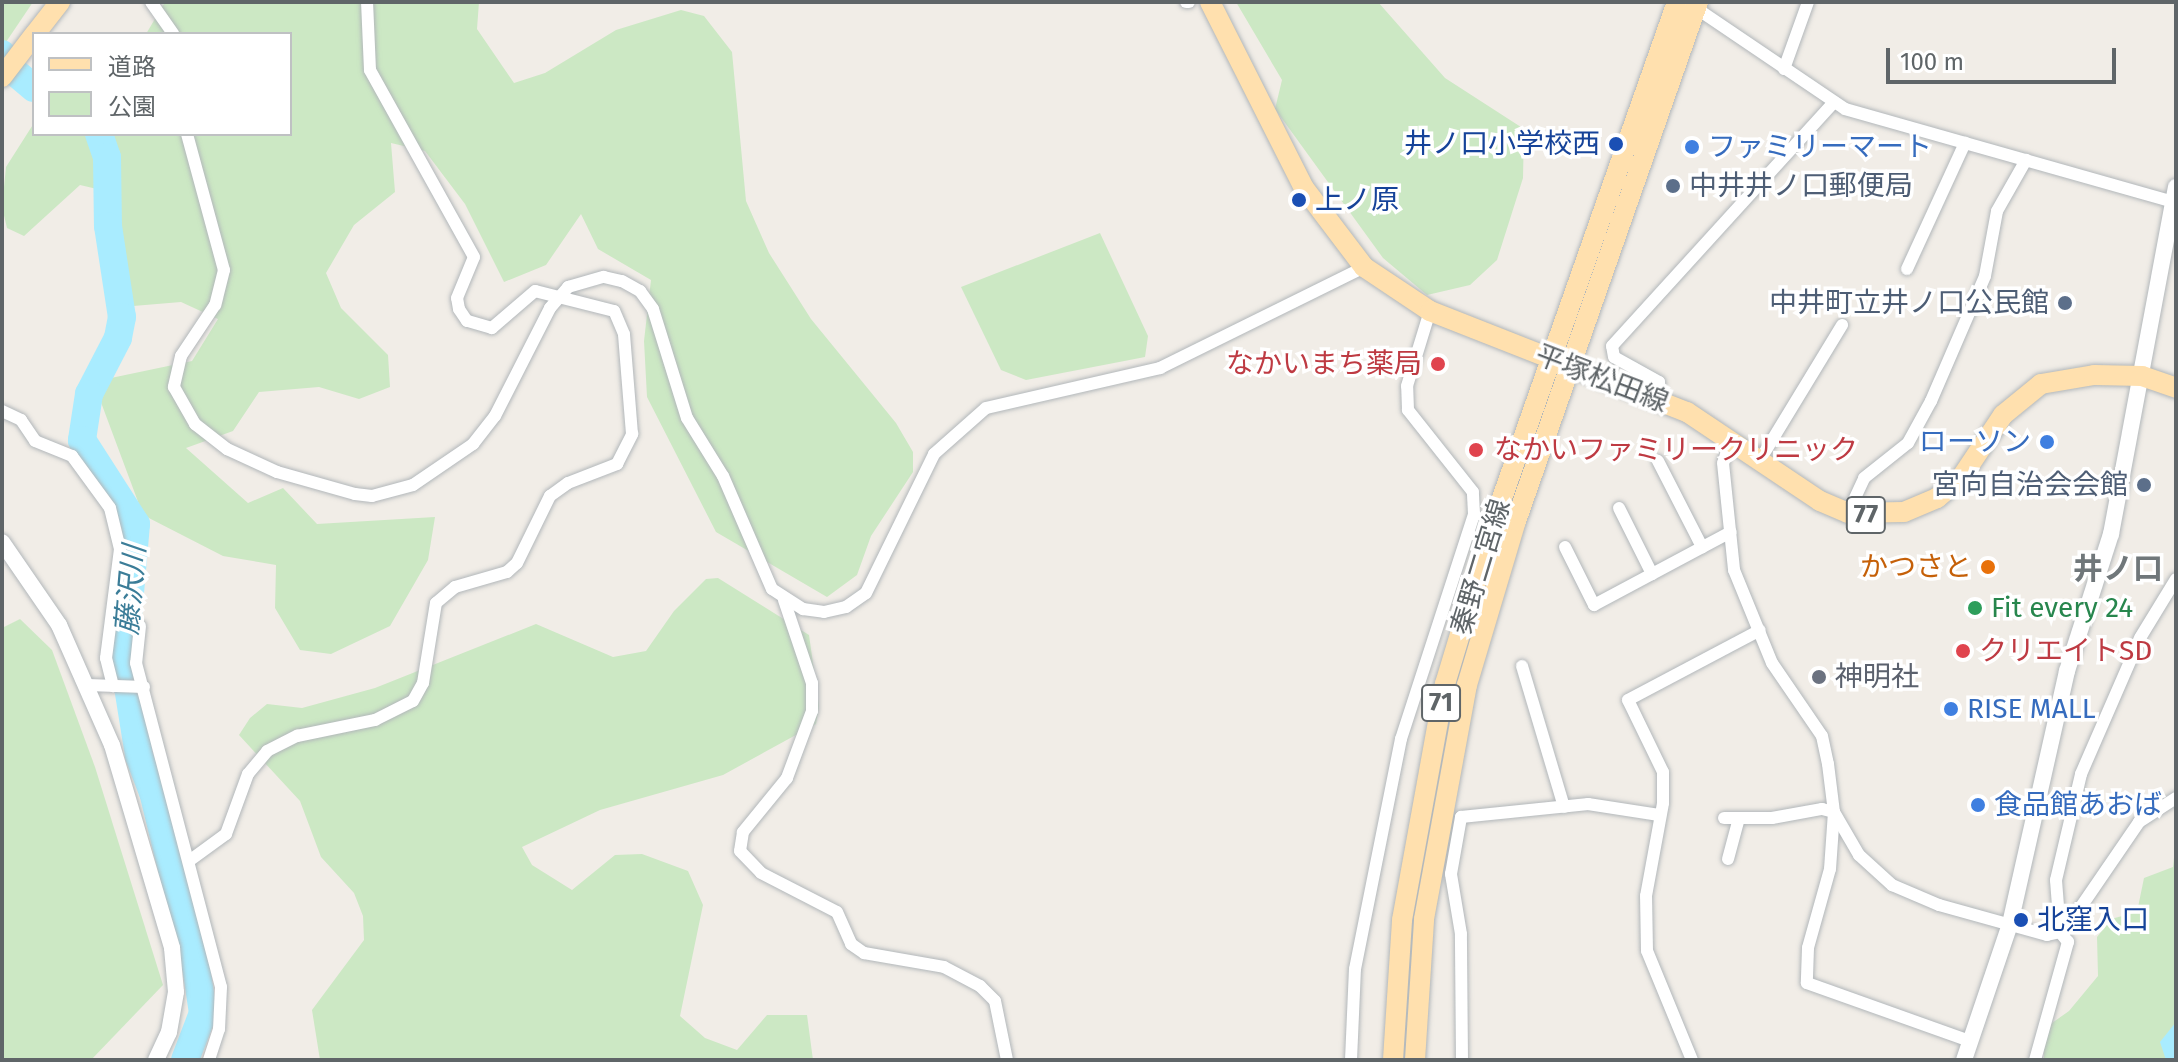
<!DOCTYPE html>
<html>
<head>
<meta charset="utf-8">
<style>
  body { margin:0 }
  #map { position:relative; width:2178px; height:1062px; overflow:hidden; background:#f1ede7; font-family:"Fira Sans","Noto Sans JP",sans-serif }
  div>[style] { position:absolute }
  .green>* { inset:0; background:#cce8c4 }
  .water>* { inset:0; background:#a9ecff }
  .river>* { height:28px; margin:-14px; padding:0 14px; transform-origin:14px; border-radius:14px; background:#a9ecff }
  .roads { filter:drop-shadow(0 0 2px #b2b7ba) drop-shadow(0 0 2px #b2b7ba) }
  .minor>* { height:12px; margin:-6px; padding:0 6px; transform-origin:6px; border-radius:6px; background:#fff }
  .tertiary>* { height:16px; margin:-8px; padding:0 8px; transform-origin:8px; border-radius:8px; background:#fff }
  .primary>* { height:20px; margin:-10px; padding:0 10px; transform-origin:10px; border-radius:10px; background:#ffe0ae }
  .dots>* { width:22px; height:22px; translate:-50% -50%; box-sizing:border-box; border:4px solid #fff; border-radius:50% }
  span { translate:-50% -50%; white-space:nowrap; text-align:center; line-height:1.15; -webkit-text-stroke:7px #fff; paint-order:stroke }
  .shield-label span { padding:2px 6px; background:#fff; border:2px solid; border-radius:6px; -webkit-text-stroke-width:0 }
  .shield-label { font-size:26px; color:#5f6568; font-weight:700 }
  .transit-label { font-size:28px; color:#164399 }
  .right { translate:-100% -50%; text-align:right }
  .left { translate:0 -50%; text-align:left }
  .shop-label { font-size:28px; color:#366cbe }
  .service-label { font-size:28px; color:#4e5e75 }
  .health-label { font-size:28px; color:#be3a42 }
  .street-label { font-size:28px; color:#5f6568 }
  .food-label { font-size:28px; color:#c56008 }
  .leisure-label { font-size:28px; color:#27864d }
  .worship-label { font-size:28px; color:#5b616d }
  .neighbourhood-label { font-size:30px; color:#70777a; font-weight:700 }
  .water-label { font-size:30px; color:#3b7d98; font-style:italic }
  .frame { position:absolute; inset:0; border:4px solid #5f6568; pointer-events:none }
  .legend { position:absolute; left:32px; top:32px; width:260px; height:104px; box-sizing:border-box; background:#fff; border:2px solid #bfc1c3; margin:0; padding:10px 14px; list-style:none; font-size:24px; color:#5f6568 }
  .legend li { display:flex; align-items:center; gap:16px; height:40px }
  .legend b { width:40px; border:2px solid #bfc1c3 }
  .scale { position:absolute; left:1886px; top:48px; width:230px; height:36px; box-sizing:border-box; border:4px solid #5f6568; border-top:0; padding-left:10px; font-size:24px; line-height:28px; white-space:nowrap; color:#5f6568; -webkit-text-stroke:6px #fff; paint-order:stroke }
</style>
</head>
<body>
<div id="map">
  <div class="green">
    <div style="clip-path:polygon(2px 2px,33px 2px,2px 48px)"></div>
    <div style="clip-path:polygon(165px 2px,479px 2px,477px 29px,514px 83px,545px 73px,616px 30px,681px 10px,704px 16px,732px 52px,746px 201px,769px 253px,811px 319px,896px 423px,913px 452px,913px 472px,871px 536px,857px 575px,827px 597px,716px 532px,647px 397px,644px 341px,651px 280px,598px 249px,581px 214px,546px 265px,504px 282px,465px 204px,425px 151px,391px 143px,395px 192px,354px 225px,326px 273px,341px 308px,388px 355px,390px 387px,359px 399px,319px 387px,259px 392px,233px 431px,186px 448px,248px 503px,283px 488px,317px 524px,435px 517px,428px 560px,390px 626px,331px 654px,300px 650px,275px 608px,276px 565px,223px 556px,143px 515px,99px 397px,111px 378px,192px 361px,218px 319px,181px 302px,133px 306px,97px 189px,80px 185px,24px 236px,7px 228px,2px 207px,6px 167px,34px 123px,34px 134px,290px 134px,290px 34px,146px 34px)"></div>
    <div style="clip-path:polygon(1236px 2px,1378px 2px,1445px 78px,1524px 129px,1523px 178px,1497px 260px,1470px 285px,1427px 295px,1383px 258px,1275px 109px,1282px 80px)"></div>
    <div style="clip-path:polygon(1100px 233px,1148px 336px,1145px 357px,1026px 380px,1001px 370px,961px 287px)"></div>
    <div style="clip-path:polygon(718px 578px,809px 635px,819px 706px,816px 724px,723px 775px,600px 810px,522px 847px,532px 865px,572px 890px,615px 855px,642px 854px,688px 871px,703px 905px,680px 1016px,705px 1038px,737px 1050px,767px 1015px,807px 1015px,813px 1060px,320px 1060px,312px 1010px,364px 940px,363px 916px,354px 893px,321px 857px,300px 801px,239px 735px,250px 718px,267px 704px,302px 708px,375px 688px,536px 624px,613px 657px,646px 651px,674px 611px,706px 579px)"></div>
    <div style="clip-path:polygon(20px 619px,52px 650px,95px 767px,163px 985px,91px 1060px,2px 1060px,2px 628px)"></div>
    <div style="clip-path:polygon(2176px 839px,2176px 1060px,2044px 1060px,2044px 1041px,2052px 1023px,2069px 1011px,2098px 976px,2097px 937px,2111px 919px,2137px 912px,2144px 878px,2173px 867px)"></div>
  </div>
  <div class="water">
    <div style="clip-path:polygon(2176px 1022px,2176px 1060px,2166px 1060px,2160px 1042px)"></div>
  </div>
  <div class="river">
    <div style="left:2px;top:54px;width:16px;rotate:60deg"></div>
    <div style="left:10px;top:68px;width:31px;rotate:40deg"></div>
    <div style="left:99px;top:134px;width:24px;rotate:71deg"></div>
    <div style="left:107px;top:157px;width:69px;rotate:89.2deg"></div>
    <div style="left:108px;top:226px;width:92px;rotate:81.3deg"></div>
    <div style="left:122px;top:317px;width:21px;rotate:101deg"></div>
    <div style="left:118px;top:338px;width:63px;rotate:117.4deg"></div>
    <div style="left:89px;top:394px;width:47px;rotate:98.7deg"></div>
    <div style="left:82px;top:440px;width:100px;rotate:57.3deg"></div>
    <div style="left:136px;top:524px;width:139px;rotate:95deg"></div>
    <div style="left:124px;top:662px;width:95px;rotate:80.9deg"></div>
    <div style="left:139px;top:756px;width:39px;rotate:69deg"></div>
    <div style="left:153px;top:792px;width:186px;rotate:76.3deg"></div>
    <div style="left:197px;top:973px;width:40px;rotate:81.5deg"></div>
    <div style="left:203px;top:1013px;width:50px;rotate:111deg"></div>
  </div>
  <div class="roads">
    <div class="minor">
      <div style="left:151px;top:2px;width:39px;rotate:55deg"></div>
      <div style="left:1186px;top:2px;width:3px"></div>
      <div style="left:1687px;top:2px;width:191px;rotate:34.1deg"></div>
      <div style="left:1845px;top:109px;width:341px;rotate:15.8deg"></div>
      <div style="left:1784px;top:69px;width:71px;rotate:-70.3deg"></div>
      <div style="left:187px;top:134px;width:141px;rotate:74.8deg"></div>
      <div style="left:224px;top:270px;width:36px;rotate:104deg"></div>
      <div style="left:215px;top:305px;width:61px;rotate:123.7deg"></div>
      <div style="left:181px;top:356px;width:32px;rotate:103deg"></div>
      <div style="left:174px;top:387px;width:43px;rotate:60.4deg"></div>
      <div style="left:195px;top:424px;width:41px;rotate:38deg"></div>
      <div style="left:227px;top:449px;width:55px;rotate:24.7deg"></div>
      <div style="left:277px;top:472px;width:81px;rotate:15.8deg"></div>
      <div style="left:355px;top:494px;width:17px;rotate:7deg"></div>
      <div style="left:372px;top:496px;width:42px;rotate:-15deg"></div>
      <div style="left:413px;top:485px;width:73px;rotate:-34.3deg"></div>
      <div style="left:473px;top:444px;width:36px;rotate:-52deg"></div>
      <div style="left:495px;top:416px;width:121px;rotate:-63deg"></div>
      <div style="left:550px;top:308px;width:28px;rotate:-49deg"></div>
      <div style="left:568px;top:287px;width:37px;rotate:-16deg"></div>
      <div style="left:604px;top:277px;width:18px;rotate:13deg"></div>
      <div style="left:622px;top:281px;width:21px;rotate:29deg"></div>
      <div style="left:640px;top:291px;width:22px;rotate:54deg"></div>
      <div style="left:653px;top:309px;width:114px;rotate:72.7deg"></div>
      <div style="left:687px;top:418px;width:68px;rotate:58.2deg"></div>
      <div style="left:723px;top:476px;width:123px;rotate:66.6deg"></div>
      <div style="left:772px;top:589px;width:37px;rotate:33deg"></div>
      <div style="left:803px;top:609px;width:21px;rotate:8deg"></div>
      <div style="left:824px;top:612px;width:23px;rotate:-13deg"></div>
      <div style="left:846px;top:607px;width:24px;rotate:-35deg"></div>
      <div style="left:866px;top:593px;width:155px;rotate:-63.9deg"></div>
      <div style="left:934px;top:454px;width:69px;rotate:-41.5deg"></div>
      <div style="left:986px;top:408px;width:179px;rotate:-12.9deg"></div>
      <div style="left:1160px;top:368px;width:228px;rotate:-26.3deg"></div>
      <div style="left:1907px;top:269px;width:139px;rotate:-65.3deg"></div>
      <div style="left:1660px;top:401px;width:19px;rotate:-93deg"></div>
      <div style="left:1659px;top:382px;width:51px;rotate:-150.9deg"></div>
      <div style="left:1614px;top:357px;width:11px;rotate:-100deg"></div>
      <div style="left:1612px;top:346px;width:330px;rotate:-47.7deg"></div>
      <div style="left:2px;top:411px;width:21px;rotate:25deg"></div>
      <div style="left:21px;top:420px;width:25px;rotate:56deg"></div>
      <div style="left:35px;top:441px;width:40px;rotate:22deg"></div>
      <div style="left:72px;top:456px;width:64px;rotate:53.8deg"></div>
      <div style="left:110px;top:508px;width:42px;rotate:76.3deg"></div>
      <div style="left:120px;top:549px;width:110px;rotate:97.3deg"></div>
      <div style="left:106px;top:658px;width:29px;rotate:76deg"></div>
      <div style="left:1731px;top:439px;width:25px;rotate:108deg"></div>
      <div style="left:1723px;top:463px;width:108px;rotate:84.1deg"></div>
      <div style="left:1734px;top:570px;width:100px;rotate:67.8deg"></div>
      <div style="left:1772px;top:663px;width:88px;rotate:55.6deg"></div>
      <div style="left:1822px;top:736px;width:29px;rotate:78deg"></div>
      <div style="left:1828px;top:764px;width:48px;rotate:82.9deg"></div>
      <div style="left:1834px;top:812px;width:57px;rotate:94deg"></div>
      <div style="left:1830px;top:869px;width:82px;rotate:105.6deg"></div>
      <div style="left:1808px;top:948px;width:35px;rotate:92deg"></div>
      <div style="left:1807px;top:983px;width:173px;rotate:19.6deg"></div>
      <div style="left:1760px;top:460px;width:158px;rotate:-58.7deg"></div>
      <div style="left:1658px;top:461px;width:97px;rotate:62.9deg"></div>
      <div style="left:1619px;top:508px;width:74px;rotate:63.4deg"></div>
      <div style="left:1848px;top:513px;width:38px;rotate:-65deg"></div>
      <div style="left:1864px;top:478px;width:56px;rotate:-38.5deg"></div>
      <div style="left:1908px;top:443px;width:48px;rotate:-61.3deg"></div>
      <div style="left:1931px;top:401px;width:136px;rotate:-66.6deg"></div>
      <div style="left:1985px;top:276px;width:66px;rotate:-79.5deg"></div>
      <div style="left:1997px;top:211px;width:59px;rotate:-60.4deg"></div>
      <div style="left:1565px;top:547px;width:65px;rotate:63.4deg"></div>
      <div style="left:1594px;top:605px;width:155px;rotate:-28.1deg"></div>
      <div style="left:784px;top:600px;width:88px;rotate:71.4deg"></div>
      <div style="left:812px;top:683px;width:28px;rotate:90deg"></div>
      <div style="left:812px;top:711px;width:72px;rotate:110.5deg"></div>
      <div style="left:787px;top:778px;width:70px;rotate:129.2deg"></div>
      <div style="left:743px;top:832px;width:19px;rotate:99deg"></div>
      <div style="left:740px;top:851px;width:30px;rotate:46deg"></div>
      <div style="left:761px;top:873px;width:85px;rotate:27.2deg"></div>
      <div style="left:837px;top:912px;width:35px;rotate:66deg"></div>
      <div style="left:851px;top:944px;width:16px;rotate:35deg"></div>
      <div style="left:864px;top:953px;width:81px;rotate:9.9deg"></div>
      <div style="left:944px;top:967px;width:41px;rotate:27.8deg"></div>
      <div style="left:980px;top:986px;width:21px;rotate:45deg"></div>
      <div style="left:995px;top:1001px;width:60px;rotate:78.5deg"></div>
      <div style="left:140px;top:626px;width:37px;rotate:96deg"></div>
      <div style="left:136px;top:663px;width:335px;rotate:75.3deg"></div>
      <div style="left:221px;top:987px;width:42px;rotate:92.7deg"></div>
      <div style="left:219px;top:1029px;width:33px;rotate:108deg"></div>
      <div style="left:1522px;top:666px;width:147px;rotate:73.4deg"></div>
      <div style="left:88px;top:685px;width:56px;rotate:2deg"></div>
      <div style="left:1724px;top:818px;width:48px"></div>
      <div style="left:1772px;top:818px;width:51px;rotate:-10.2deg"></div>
      <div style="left:1822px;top:809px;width:12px;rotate:14deg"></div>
      <div style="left:1834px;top:812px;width:50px;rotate:59.8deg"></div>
      <div style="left:1859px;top:855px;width:45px;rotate:42.3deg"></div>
      <div style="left:1892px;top:885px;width:51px;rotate:23.1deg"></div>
      <div style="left:1939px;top:905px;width:112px;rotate:15.5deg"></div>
      <div style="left:2047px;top:935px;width:13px;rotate:-13deg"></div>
      <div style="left:2060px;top:932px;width:21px;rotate:-47deg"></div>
      <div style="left:2074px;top:917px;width:115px;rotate:-55.6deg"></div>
      <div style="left:2139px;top:822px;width:44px;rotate:-33deg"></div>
      <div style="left:1728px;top:859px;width:42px;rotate:-75deg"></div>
      <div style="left:189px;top:861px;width:46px;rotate:-36.1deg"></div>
      <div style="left:226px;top:834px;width:64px;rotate:-69.9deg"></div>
      <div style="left:248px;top:774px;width:30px;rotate:-50deg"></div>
      <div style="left:267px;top:751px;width:34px;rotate:-27deg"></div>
      <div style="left:297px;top:736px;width:80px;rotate:-11.6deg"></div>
      <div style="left:375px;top:720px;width:42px;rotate:-26.6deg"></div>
      <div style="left:413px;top:701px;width:21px;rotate:-61deg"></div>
      <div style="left:423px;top:683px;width:81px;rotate:-80.8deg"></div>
      <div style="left:436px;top:603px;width:25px;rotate:-40deg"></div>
      <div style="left:455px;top:587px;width:54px;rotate:-16.1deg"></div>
      <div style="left:507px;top:572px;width:13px;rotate:-42deg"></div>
      <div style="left:517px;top:563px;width:75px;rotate:-63.8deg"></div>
      <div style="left:550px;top:496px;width:22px;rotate:-36deg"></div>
      <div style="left:568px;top:483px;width:53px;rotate:-21.2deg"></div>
      <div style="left:617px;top:464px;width:34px;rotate:-63deg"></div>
      <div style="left:632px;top:434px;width:100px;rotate:-94.6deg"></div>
      <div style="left:624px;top:334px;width:25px;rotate:-113deg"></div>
      <div style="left:614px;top:311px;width:81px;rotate:-165.8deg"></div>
      <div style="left:535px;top:291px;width:57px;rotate:139.3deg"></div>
      <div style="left:492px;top:328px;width:26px;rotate:-164deg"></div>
      <div style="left:467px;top:321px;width:14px;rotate:-124deg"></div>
      <div style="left:459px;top:309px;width:11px;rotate:-100deg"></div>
      <div style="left:457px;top:298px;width:44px;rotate:-67.5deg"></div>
      <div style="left:474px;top:257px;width:214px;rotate:-119.1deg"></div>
      <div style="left:370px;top:70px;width:68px;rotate:-92.5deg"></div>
      <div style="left:1351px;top:1060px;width:91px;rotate:-87.5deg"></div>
      <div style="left:1355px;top:969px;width:235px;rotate:-78.7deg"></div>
      <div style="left:1401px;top:739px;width:237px;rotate:-72deg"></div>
      <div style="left:1474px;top:514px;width:22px;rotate:-93deg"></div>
      <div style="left:1473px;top:492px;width:105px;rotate:-128.4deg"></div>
      <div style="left:1408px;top:410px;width:24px;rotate:-92deg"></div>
      <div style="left:1407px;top:386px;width:78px;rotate:-73deg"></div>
      <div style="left:1462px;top:1060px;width:126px;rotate:-90.5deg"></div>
      <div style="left:1461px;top:934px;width:61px;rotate:-99.5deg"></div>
      <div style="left:1451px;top:874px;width:58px;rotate:-80deg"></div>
      <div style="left:1461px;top:817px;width:128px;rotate:-5.8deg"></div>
      <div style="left:1588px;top:804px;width:72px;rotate:8.8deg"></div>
      <div style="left:1692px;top:1060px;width:118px;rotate:-112.4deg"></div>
      <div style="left:1647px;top:951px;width:55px;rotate:-91deg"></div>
      <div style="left:1646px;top:896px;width:95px;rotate:-79.6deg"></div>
      <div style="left:1663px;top:803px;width:31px;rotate:-90deg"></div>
      <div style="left:1663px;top:772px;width:80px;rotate:-115.9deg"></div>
      <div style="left:1628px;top:700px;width:149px;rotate:-27.9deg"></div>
      <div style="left:2035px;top:1060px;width:123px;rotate:-74.4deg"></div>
      <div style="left:2068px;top:942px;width:13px;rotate:-129deg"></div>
      <div style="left:2060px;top:932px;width:52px;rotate:-94.4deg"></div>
      <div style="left:2056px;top:880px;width:109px;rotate:-76.7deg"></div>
      <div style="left:2081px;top:774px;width:148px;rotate:-66.5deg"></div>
      <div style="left:2140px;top:638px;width:69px;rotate:-58.6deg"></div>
    </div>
    <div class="tertiary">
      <div style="left:2px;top:542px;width:101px;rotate:55.5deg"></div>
      <div style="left:59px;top:625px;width:131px;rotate:66.2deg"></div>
      <div style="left:112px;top:745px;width:212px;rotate:73.5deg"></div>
      <div style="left:172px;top:948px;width:44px;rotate:84.8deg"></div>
      <div style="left:176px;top:992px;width:41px;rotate:99.9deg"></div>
      <div style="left:169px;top:1032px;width:31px;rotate:115deg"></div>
      <div style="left:1964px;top:1060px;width:144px;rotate:-71.3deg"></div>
      <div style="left:2010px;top:924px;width:259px;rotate:-77.3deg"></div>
      <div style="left:2067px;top:671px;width:144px;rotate:-72.2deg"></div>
      <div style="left:2111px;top:534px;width:353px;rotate:-79.4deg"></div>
    </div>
    <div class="primary">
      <div style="left:1210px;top:2px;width:208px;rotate:63.2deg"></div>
      <div style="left:1304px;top:188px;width:99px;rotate:52.8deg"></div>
      <div style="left:1364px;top:267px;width:79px;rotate:33.7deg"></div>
      <div style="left:1430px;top:311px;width:276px;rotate:21.5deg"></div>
      <div style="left:1687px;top:412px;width:160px;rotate:33.8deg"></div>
      <div style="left:1820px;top:501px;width:30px;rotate:23deg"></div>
      <div style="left:1848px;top:513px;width:56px;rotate:-1deg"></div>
      <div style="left:1904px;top:512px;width:36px;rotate:-23deg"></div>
      <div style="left:1937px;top:498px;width:31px;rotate:-40deg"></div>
      <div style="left:1961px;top:478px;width:76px;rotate:-56.3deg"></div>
      <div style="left:2003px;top:415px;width:49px;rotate:-39.2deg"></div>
      <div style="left:2041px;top:384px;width:54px;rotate:-9.6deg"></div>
      <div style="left:2094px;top:375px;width:48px;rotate:1.2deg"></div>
      <div style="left:2142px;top:376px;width:36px;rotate:19deg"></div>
      <div style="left:35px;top:34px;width:41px;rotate:-52deg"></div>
      <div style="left:2px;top:77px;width:53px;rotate:-52.7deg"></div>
      <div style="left:1393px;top:1060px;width:140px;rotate:-86.3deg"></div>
      <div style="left:1402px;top:920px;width:240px;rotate:-79.7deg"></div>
      <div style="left:1445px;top:684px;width:173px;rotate:-73.2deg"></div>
      <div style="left:1495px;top:518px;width:547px;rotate:-70.57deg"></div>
      <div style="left:1415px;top:1060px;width:141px;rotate:-86.3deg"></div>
      <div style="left:1424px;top:919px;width:238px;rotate:-79.6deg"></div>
      <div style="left:1467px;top:685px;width:171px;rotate:-73.4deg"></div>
      <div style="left:1516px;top:521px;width:550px;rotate:-70.68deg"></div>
    </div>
  </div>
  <div class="dots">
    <div style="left:1616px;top:144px;background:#1a4fb4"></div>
    <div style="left:1692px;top:147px;background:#3f7fe0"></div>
    <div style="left:1673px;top:186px;background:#5c6f8a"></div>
    <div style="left:1299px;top:200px;background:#1a4fb4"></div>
    <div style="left:2065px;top:303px;background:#5c6f8a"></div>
    <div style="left:1438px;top:364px;background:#e0444e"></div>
    <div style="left:2047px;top:442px;background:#3f7fe0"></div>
    <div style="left:1476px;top:450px;background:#e0444e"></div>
    <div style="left:2144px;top:485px;background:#5c6f8a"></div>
    <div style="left:1988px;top:567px;background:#e8710a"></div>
    <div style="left:1975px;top:608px;background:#2e9e5b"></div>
    <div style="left:1963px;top:651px;background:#e0444e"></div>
    <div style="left:1819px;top:677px;background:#6b7280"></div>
    <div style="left:1951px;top:709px;background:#3f7fe0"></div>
    <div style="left:1978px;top:805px;background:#3f7fe0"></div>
    <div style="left:2021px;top:920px;background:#1a4fb4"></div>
  </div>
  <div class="shield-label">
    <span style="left:1866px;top:515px">77</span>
    <span style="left:1441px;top:703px">71</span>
  </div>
  <div class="transit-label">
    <span class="right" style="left:1600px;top:144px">井ノ口小学校西</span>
    <span class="left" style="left:1315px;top:200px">上ノ原</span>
    <span class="left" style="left:2037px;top:920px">北窪入口</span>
  </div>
  <div class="shop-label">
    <span class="left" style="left:1708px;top:147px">ファミリーマート</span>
    <span class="right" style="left:2031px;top:442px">ローソン</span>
    <span class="left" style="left:1967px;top:709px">RISE MALL</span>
    <span class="left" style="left:1994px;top:805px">食品館あおば</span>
  </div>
  <div class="service-label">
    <span class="left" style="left:1689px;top:186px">中井井ノ口郵便局</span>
    <span class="right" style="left:2049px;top:303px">中井町立井ノ口公民館</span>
    <span class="right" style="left:2128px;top:485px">宮向自治会会館</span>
  </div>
  <div class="health-label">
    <span class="right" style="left:1422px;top:364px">なかいまち薬局</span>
    <span class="left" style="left:1494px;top:450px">なかいファミリークリニック</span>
    <span class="left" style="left:1979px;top:651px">クリエイトSD</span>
  </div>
  <div class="street-label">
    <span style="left:1602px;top:379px;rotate:21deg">平塚松田線</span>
    <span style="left:1481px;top:567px;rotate:-73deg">秦野二宮線</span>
  </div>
  <div class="food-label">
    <span class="right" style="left:1972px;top:567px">かつさと</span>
  </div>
  <div class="leisure-label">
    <span class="left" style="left:1991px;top:608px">Fit every 24</span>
  </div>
  <div class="worship-label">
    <span class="left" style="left:1835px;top:677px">神明社</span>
  </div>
  <div class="neighbourhood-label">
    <span style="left:2118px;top:569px">井ノ口</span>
  </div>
  <div class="water-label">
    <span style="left:131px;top:590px;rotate:-85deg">藤沢川</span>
  </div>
  <div class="frame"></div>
  <ul class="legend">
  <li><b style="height:10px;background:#ffe0ae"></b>道路</li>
  <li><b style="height:22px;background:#cce8c4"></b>公園</li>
  </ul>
  <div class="scale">100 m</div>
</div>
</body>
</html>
